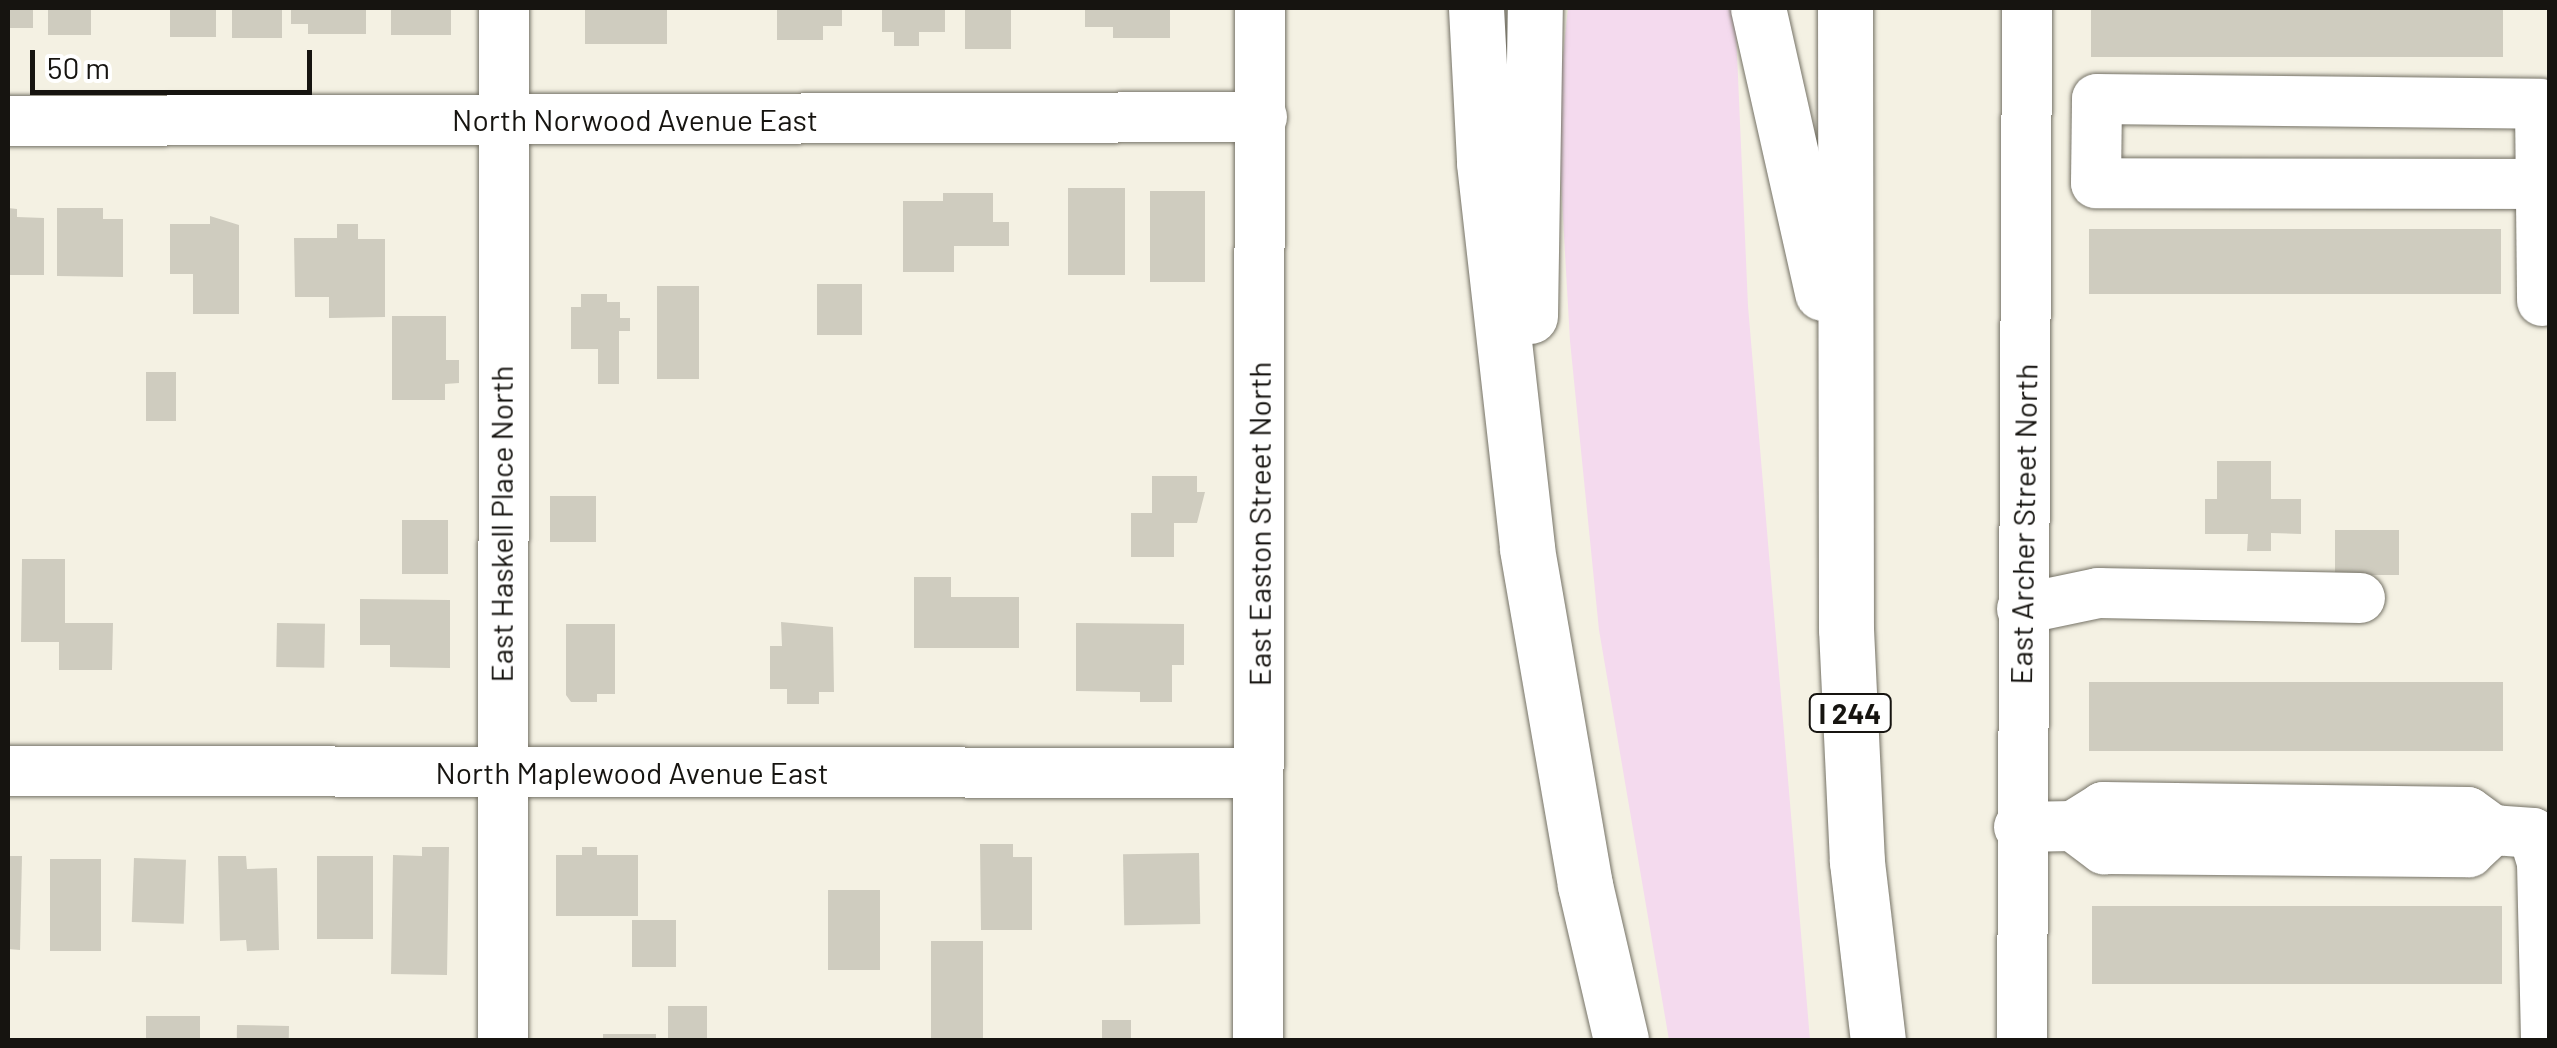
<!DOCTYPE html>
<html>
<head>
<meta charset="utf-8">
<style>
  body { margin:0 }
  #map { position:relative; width:2557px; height:1048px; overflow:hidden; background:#f4f1e3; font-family:Barlow,sans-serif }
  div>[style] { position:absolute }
  .green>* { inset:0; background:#f4daee }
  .building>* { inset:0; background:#cfccbf; transform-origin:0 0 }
  .roads { filter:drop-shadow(0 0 2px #757266) drop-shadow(0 0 2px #757266) }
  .minor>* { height:50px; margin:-25px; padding:0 25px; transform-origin:25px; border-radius:25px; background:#fff }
  .highway>* { height:55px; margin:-27.5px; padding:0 27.5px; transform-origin:27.5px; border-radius:27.5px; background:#fff }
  span { translate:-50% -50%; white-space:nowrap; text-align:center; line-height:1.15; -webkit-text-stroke:10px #fff; paint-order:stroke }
  .shield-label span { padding:2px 8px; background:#fff; border:2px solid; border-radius:8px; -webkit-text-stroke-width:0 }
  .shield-label { font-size:28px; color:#161410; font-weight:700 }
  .street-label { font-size:30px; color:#161410 }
  .frame { position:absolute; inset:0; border:10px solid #161410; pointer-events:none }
  .scale { position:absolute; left:30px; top:50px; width:282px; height:45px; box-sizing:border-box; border:5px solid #161410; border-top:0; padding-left:12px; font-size:30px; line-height:35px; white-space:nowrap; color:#161410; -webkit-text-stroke:8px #fff; paint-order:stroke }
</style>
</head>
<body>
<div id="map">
  <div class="green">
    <div style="clip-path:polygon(1568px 8px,1735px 8px,1748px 306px,1810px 1040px,1669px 1040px,1599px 630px,1570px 341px,1557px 112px)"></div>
  </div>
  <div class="building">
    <div style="left:8px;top:8px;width:25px;height:20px"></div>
    <div style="left:48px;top:8px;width:43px;height:27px"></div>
    <div style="left:170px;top:8px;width:46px;height:29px"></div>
    <div style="left:232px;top:8px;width:50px;height:30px"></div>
    <div style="clip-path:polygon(291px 8px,366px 8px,366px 34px,308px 34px,308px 24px,291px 24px)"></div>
    <div style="left:391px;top:8px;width:60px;height:27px"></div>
    <div style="left:585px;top:8px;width:82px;height:36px"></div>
    <div style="clip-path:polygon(777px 8px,842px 8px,842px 26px,823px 26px,823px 40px,777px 40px)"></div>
    <div style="clip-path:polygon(882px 8px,945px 8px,945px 32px,919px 32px,919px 46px,894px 46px,894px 32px,882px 32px)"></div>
    <div style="left:965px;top:8px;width:46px;height:41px"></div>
    <div style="clip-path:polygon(1085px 8px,1170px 8px,1170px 38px,1113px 38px,1113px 27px,1085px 27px)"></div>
    <div style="left:2091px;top:8px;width:412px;height:49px"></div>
    <div style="left:1068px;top:188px;width:57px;height:87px"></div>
    <div style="left:1150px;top:191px;width:55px;height:91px"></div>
    <div style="clip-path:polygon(943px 193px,993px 193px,993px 222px,1009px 222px,1009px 246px,954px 246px,954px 272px,903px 272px,903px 201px,943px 201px)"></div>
    <div style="clip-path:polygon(8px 208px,17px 209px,17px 217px,44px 218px,44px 275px,8px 275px)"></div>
    <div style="clip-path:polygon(57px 208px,103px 208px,103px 219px,123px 219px,123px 277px,57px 276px)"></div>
    <div style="clip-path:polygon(210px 216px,239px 225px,239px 314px,193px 314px,193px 274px,170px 274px,170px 224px,210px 224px)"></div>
    <div style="clip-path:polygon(337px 224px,358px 224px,358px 239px,385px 239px,385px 317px,329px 318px,329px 297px,295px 297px,294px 238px,337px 238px)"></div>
    <div style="left:2089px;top:229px;width:412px;height:65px"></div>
    <div style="left:817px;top:284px;width:45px;height:51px"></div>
    <div style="left:699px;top:286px;width:93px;height:42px;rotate:90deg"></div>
    <div style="clip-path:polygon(581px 294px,607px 294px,607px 302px,620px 302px,620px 318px,630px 318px,630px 331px,619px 331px,619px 384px,598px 384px,598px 349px,571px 349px,571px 307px,581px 307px)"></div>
    <div style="clip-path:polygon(392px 316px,446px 316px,446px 360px,459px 360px,459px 383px,445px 384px,445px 400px,392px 400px)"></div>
    <div style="left:146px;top:372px;width:30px;height:49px"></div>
    <div style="clip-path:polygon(2217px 461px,2271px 461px,2271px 499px,2301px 499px,2301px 534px,2271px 533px,2271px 551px,2247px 551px,2248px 534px,2205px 534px,2205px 499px,2217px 499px)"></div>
    <div style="clip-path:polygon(1152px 476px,1197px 476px,1197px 492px,1205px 492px,1197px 523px,1174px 523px,1174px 557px,1131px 557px,1131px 513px,1152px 513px)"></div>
    <div style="left:550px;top:496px;width:46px;height:46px"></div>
    <div style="left:402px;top:520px;width:46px;height:54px"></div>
    <div style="left:2335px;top:530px;width:64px;height:45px"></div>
    <div style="clip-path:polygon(22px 559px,65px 559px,65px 623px,113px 623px,112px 670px,59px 670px,59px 642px,21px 642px)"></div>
    <div style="clip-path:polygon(914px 577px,951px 577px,951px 597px,1019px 597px,1019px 648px,914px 648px)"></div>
    <div style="clip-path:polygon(360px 599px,450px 600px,450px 668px,390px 667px,390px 645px,360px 645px)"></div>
    <div style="clip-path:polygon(781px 622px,833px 627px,834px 692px,819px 692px,819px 704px,787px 704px,787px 689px,770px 689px,770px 646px,782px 646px)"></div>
    <div style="left:277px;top:623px;width:48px;height:44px;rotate:1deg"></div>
    <div style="clip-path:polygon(1076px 623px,1184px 624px,1184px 665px,1172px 665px,1172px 702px,1140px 702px,1140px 692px,1076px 691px)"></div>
    <div style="clip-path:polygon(566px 624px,615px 624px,615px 694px,597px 694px,597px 702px,571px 702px,566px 695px)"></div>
    <div style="left:2089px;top:682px;width:414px;height:69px"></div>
    <div style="clip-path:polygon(980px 844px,1013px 844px,1013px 857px,1032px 857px,1032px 930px,981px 930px)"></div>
    <div style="clip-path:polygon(422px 847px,449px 847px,447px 975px,391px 974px,393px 855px,422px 856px)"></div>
    <div style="clip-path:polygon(582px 847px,597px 847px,597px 855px,638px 855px,638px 916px,556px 916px,556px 855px,582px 855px)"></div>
    <div style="left:1199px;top:853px;width:71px;height:76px;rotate:89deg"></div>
    <div style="clip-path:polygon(8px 856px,22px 856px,20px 950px,8px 949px)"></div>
    <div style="clip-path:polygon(218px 856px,246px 856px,247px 869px,277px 868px,279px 950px,247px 951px,246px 940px,220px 941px)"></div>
    <div style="left:317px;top:856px;width:56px;height:83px"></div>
    <div style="left:134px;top:858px;width:52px;height:64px;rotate:2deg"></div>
    <div style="left:50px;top:859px;width:51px;height:92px"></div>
    <div style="left:828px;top:890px;width:52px;height:80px"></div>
    <div style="left:2502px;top:906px;width:78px;height:410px;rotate:90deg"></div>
    <div style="left:632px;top:920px;width:44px;height:47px"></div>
    <div style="left:931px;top:941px;width:52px;height:99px"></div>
    <div style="left:668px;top:1006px;width:39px;height:34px"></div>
    <div style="left:146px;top:1016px;width:54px;height:24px"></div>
    <div style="left:1131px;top:1020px;width:20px;height:29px;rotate:90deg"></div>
    <div style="left:237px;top:1025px;width:52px;height:15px;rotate:1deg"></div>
    <div style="left:603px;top:1034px;width:53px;height:6px"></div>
  </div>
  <div class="roads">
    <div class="minor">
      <div style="left:8px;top:121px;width:1254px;rotate:-0.18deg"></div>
      <div style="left:2540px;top:184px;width:444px;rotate:-179.9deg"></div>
      <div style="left:2096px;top:183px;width:84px;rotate:-89.3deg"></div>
      <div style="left:2097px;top:99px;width:443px;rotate:0.6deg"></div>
      <div style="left:2540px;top:104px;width:197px;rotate:89.4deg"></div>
      <div style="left:2022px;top:609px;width:78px;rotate:-11.9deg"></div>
      <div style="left:2098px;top:593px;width:262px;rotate:1.1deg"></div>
      <div style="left:8px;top:771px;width:1249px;rotate:0.09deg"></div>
      <div style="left:2073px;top:826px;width:39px;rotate:37deg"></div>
      <div style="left:2104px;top:849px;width:365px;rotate:0.5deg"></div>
      <div style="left:2469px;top:852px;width:33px;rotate:-43deg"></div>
      <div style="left:2019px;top:827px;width:54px;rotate:-1.1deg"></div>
      <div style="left:2073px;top:826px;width:36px;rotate:-32deg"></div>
      <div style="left:2103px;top:807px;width:365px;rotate:0.8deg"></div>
      <div style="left:2468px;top:812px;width:31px;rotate:36deg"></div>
      <div style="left:2493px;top:830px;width:40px;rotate:4.3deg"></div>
      <div style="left:2533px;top:833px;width:31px;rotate:73deg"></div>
      <div style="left:2542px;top:863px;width:177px;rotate:88.7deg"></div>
      <div style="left:503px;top:1040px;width:1032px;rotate:-89.94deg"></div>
      <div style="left:1258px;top:1040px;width:1032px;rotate:-89.89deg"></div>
      <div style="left:2022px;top:1040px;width:1032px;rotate:-89.72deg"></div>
    </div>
    <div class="highway">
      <div style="left:1476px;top:8px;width:155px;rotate:87deg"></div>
      <div style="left:1484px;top:163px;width:388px;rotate:83.6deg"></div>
      <div style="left:1527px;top:549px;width:341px;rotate:80.2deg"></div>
      <div style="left:1585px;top:885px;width:159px;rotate:76.9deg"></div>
      <div style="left:1758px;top:8px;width:292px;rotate:77.3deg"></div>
      <div style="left:1845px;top:8px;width:621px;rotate:89.91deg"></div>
      <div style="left:1846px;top:629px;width:233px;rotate:87.3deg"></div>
      <div style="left:1857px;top:862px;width:179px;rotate:83.3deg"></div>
      <div style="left:1530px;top:316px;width:308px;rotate:-89.1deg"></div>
    </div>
  </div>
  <div class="shield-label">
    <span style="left:1850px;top:713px">I 244</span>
  </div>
  <div class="street-label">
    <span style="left:635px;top:119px">North Norwood Avenue East</span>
    <span style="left:501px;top:524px;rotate:-90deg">East Haskell Place North</span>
    <span style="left:1259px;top:524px;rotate:-90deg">East Easton Street North</span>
    <span style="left:2023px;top:524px;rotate:-89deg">East Archer Street North</span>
    <span style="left:632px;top:772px">North Maplewood Avenue East</span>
  </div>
  <div class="frame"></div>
  <div class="scale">50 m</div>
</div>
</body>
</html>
